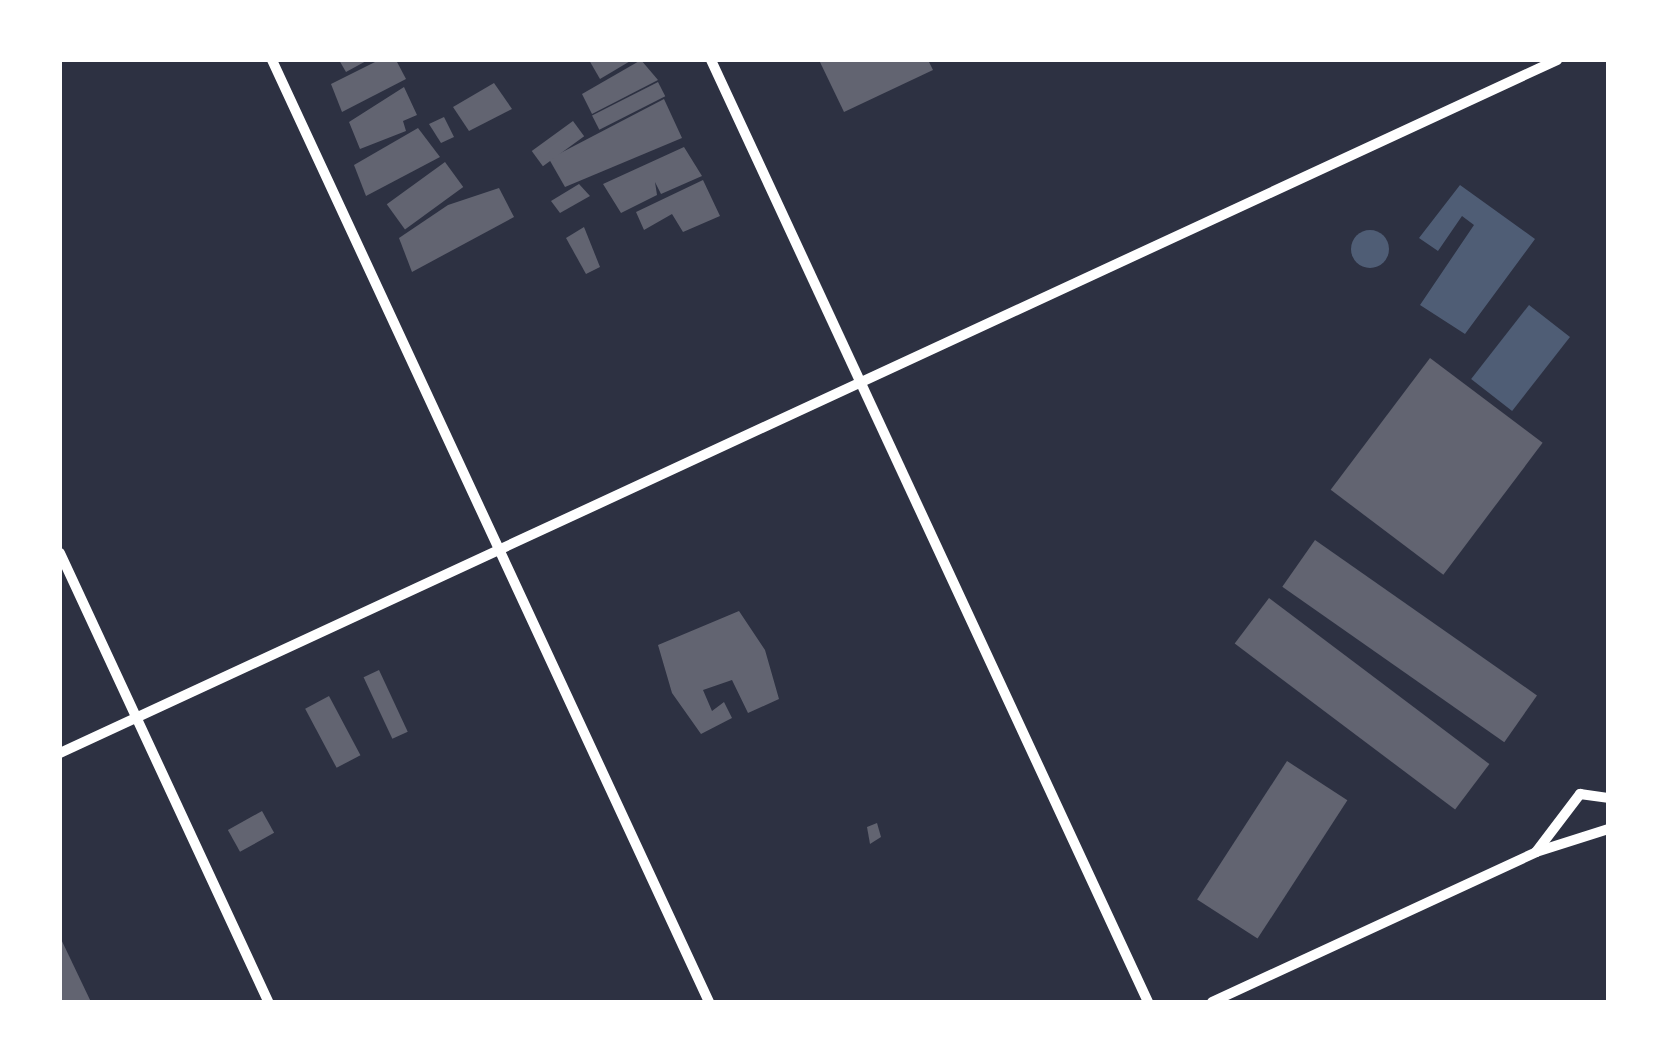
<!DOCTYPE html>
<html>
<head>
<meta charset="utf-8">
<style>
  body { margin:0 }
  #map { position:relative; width:1668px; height:1062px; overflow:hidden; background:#2d3142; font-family:Inter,sans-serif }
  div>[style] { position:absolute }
  .water>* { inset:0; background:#4f5d75; transform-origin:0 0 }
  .round { border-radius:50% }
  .building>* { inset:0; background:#626471; transform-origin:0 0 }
  .minor>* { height:10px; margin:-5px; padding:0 5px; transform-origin:5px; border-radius:5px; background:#fff }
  span { translate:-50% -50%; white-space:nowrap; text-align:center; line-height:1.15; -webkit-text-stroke:8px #fff; paint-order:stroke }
  .frame { position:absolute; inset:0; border:62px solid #fff; pointer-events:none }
</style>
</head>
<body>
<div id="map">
  <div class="water">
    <div style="clip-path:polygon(1460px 185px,1535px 239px,1465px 334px,1420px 305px,1474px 225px,1462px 216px,1438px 251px,1419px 238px)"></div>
    <div class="round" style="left:1351px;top:230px;width:38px;height:38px"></div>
    <div style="left:1529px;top:305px;width:52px;height:94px;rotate:38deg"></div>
  </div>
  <div class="building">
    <div style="clip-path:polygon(339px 60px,368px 60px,346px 72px)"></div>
    <div style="clip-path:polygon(379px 60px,396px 60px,406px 79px,342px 112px,331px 84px)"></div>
    <div style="clip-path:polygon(589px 60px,632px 60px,600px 79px)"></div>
    <div style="clip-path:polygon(641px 60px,658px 80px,592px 114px,582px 94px)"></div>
    <div style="clip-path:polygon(819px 60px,928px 60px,933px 70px,844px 112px)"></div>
    <div style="left:658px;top:82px;width:16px;height:74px;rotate:63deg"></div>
    <div style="clip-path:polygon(494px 83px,512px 109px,469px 131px,453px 107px)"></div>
    <div style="clip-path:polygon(404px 87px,417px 115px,403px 121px,406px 131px,360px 149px,349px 122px)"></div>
    <div style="clip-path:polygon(664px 99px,682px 138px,565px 187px,549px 159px)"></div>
    <div style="clip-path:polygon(444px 117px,454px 137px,441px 143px,429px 124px)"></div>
    <div style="left:573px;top:121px;width:19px;height:51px;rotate:54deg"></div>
    <div style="clip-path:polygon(418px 128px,440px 157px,366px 196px,354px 165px)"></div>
    <div style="clip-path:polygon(684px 147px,702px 176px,661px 194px,655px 182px,657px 195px,621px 213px,603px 184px)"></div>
    <div style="left:445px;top:162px;width:31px;height:72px;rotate:54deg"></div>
    <div style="clip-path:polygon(703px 180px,720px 216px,683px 232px,672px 214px,644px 230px,636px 212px)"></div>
    <div style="clip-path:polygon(579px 184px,590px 196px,560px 213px,551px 201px)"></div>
    <div style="clip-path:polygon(499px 188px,514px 217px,412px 272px,399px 238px,448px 205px)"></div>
    <div style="clip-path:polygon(584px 227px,600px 267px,586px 274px,566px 238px)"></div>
    <div style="left:1430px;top:358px;width:141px;height:165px;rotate:37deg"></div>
    <div style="left:1315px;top:540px;width:271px;height:57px;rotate:35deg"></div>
    <div style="left:1269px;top:598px;width:276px;height:57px;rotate:37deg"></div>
    <div style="clip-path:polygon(739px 611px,765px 650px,779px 699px,748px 713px,732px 680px,703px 690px,712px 711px,724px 702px,732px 718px,701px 734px,672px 693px,658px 645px)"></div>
    <div style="left:379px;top:670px;width:68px;height:17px;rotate:65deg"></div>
    <div style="left:329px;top:696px;width:67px;height:27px;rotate:62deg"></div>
    <div style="left:1287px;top:761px;width:72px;height:165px;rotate:33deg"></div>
    <div style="left:262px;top:811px;width:25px;height:39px;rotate:61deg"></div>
    <div style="clip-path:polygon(877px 823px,881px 837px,870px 844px,867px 827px)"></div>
    <div style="clip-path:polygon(60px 937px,91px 1002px,60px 1002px)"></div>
  </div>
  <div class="minor">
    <div style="left:272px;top:60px;width:1038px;rotate:65.11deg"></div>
    <div style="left:711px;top:60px;width:1038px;rotate:65.11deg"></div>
    <div style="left:60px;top:553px;width:495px;rotate:65.1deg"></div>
    <div style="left:60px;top:753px;width:1650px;rotate:-24.84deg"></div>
    <div style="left:1536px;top:852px;width:73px;rotate:-52.8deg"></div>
    <div style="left:1580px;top:794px;width:28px;rotate:8deg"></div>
    <div style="left:1212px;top:1002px;width:357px;rotate:-24.8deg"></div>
    <div style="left:1536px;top:852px;width:76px;rotate:-17.7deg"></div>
  </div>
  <div class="frame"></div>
</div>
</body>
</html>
